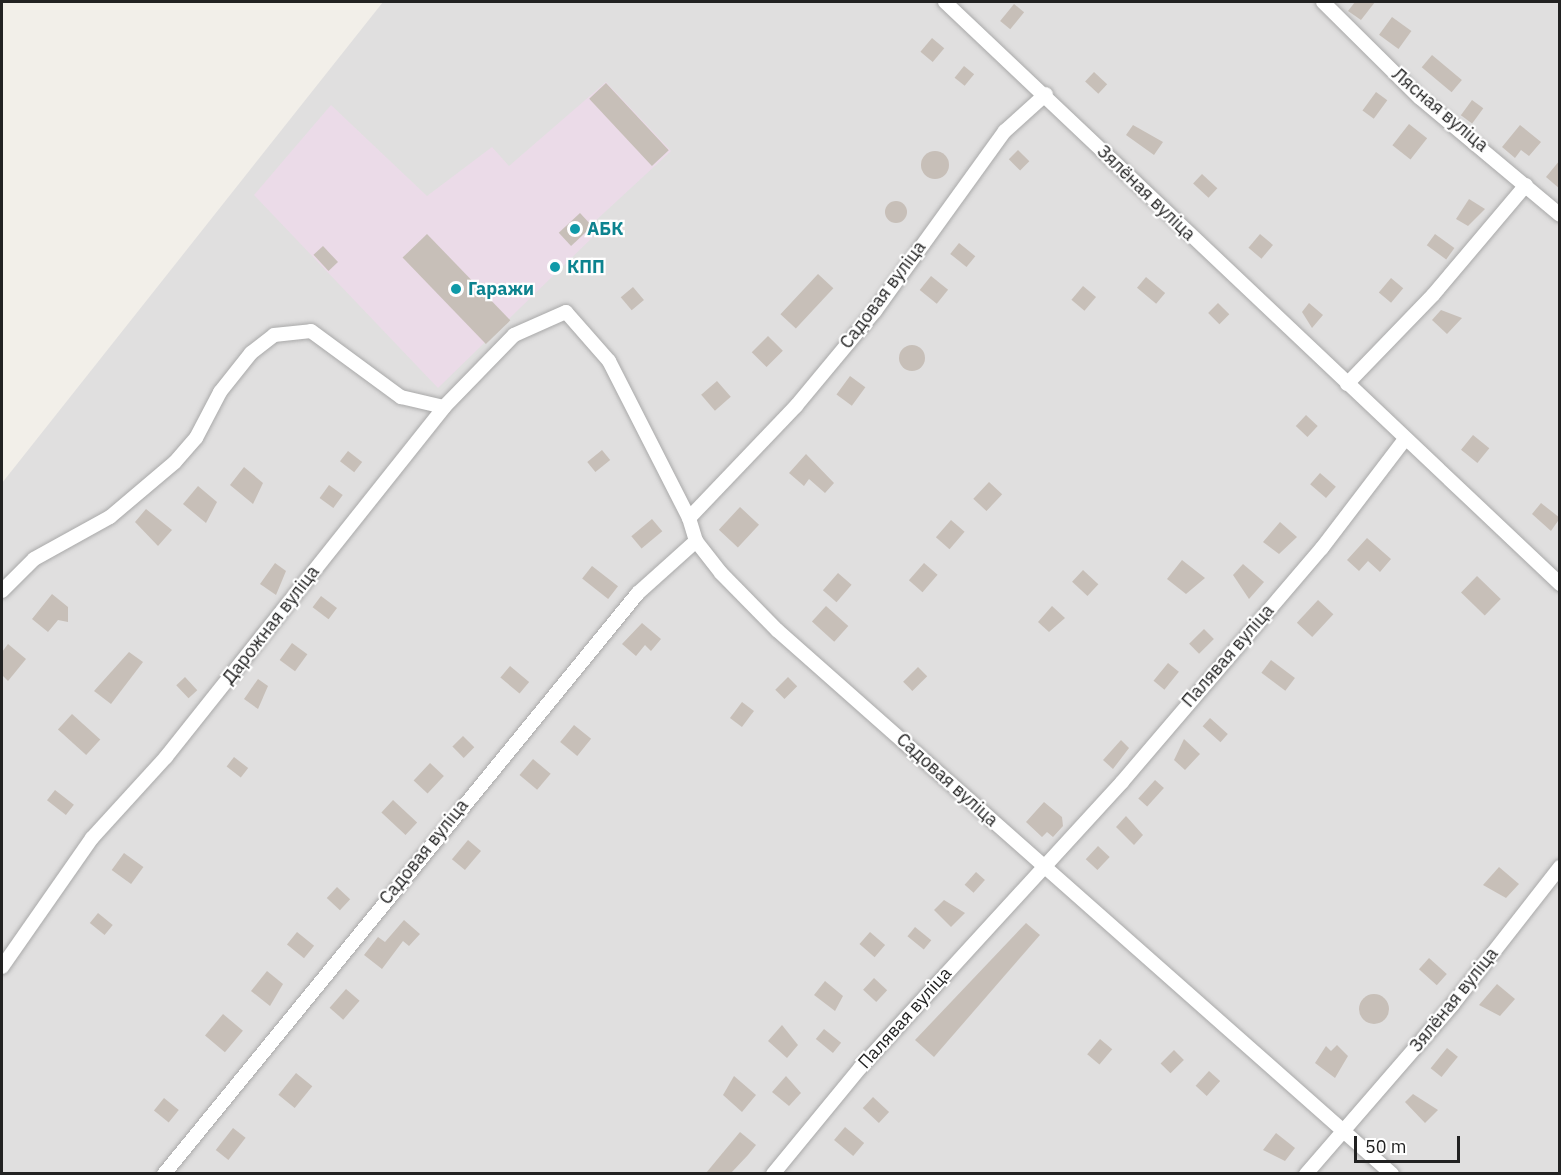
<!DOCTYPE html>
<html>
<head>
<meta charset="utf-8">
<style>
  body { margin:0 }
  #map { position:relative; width:1561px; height:1175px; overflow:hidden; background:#f2efe9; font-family:"IBM Plex Sans",sans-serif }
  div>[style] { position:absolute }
  .residential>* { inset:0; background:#e0dfdf }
  .industrial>* { inset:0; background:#ebdbe8 }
  .building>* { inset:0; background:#c7bfb8; transform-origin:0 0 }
  .round { border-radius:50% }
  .roads { filter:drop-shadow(0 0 2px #a9a9a9) drop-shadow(0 0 2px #a9a9a9) }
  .street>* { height:14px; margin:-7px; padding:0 7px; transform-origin:7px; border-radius:7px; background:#fff }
  .dots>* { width:16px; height:16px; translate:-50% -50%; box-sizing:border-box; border:3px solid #fff; border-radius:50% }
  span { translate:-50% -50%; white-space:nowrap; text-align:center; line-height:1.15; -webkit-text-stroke:4.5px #fff; paint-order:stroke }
  .street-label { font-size:18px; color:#222 }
  .culture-label { font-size:18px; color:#0d838f; font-weight:700 }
  .left { translate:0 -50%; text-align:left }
  .frame { position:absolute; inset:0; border:3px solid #222; pointer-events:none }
  .scale { position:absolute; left:1354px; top:1136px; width:106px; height:27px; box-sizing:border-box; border:3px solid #222; border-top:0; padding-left:8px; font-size:18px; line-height:21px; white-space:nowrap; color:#222; -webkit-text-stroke:4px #fff; paint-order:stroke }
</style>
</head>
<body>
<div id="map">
  <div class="residential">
    <div style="clip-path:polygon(383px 2px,1559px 2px,1559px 1173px,2px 1173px,2px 483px)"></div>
  </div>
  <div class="industrial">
    <div style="clip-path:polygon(606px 82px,671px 151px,592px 224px,596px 234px,438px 388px,254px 195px,331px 105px,427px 196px,492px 147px,509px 166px)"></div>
  </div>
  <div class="building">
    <div style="clip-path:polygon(1355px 2px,1375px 2px,1361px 20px,1348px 11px)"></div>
    <div style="left:1014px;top:4px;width:13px;height:22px;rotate:39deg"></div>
    <div style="left:1392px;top:17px;width:24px;height:22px;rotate:36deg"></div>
    <div style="left:932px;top:38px;width:16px;height:18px;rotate:40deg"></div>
    <div style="left:1432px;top:55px;width:39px;height:16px;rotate:40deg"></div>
    <div style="left:964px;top:66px;width:13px;height:15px;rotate:39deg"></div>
    <div style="left:1094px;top:72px;width:18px;height:13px;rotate:43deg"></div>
    <div style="left:606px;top:83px;width:92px;height:23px;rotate:47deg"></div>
    <div style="left:1376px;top:92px;width:14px;height:23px;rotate:36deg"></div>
    <div style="left:1472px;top:100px;width:14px;height:19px;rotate:36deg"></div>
    <div style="left:1409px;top:124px;width:23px;height:27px;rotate:38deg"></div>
    <div style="clip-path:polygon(1133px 125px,1163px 142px,1154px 155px,1126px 135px)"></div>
    <div style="clip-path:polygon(1520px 125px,1541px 142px,1529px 156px,1521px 150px,1515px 158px,1502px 147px)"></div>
    <div style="left:1018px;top:150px;width:16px;height:13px;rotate:45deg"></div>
    <div class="round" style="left:921px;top:151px;width:28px;height:28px"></div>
    <div style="clip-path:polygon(1560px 160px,1560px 189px,1546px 177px)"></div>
    <div style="left:1202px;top:174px;width:21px;height:13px;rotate:43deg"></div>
    <div style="clip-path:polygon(1469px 199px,1485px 209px,1468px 226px,1456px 219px)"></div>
    <div class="round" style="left:885px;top:201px;width:22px;height:22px"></div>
    <div style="left:580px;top:213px;width:18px;height:29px;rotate:47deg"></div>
    <div style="left:427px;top:234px;width:120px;height:34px;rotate:46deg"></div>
    <div style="left:1260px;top:234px;width:17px;height:18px;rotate:40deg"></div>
    <div style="left:1435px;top:234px;width:24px;height:14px;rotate:36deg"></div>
    <div style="left:959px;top:243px;width:21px;height:14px;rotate:39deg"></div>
    <div style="left:323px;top:246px;width:22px;height:13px;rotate:47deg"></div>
    <div style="left:818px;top:274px;width:21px;height:55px;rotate:43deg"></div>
    <div style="left:931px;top:276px;width:22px;height:18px;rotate:39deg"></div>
    <div style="left:1146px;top:277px;width:25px;height:14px;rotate:40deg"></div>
    <div style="left:1391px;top:278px;width:16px;height:19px;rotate:40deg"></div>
    <div style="left:1083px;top:286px;width:17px;height:18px;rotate:40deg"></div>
    <div style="left:633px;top:287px;width:17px;height:16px;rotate:50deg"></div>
    <div style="left:1218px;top:303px;width:16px;height:14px;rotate:45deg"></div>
    <div style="clip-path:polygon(1309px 303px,1323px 315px,1312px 328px,1302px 312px)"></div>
    <div style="clip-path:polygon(1441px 310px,1462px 318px,1447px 334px,1432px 320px)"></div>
    <div style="left:768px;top:336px;width:21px;height:23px;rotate:45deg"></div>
    <div class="round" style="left:899px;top:345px;width:26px;height:26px"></div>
    <div style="left:850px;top:376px;width:19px;height:23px;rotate:36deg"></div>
    <div style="left:717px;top:381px;width:21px;height:21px;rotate:49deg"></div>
    <div style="left:1306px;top:415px;width:16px;height:15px;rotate:43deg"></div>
    <div style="left:1473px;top:435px;width:21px;height:19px;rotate:39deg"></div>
    <div style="left:602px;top:450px;width:13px;height:19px;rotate:51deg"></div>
    <div style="left:348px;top:451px;width:18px;height:13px;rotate:38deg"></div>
    <div style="clip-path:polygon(806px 454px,834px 483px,825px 493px,809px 479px,804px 486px,789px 473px)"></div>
    <div style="clip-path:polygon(244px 467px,263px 483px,253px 504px,230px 485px)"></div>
    <div style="left:1320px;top:473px;width:21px;height:15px;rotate:41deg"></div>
    <div style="left:989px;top:482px;width:18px;height:23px;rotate:43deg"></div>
    <div style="left:329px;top:485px;width:17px;height:16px;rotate:36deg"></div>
    <div style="clip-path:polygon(198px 486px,217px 502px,206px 523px,183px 504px)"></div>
    <div style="clip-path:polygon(1541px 503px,1560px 518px,1551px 531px,1532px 514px)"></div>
    <div style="left:740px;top:507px;width:26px;height:31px;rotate:43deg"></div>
    <div style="clip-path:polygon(146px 509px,172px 530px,158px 546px,135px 522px)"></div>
    <div style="left:652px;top:519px;width:16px;height:27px;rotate:50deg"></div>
    <div style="left:951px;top:520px;width:18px;height:23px;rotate:41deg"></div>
    <div style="clip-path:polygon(1280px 522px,1297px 537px,1279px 554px,1263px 542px)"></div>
    <div style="clip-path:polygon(1367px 538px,1391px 559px,1380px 572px,1368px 561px,1359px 571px,1347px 560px)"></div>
    <div style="clip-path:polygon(1182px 560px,1205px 578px,1186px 594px,1167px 579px)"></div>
    <div style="clip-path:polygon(275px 563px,286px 571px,276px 595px,260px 584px)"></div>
    <div style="left:924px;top:563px;width:18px;height:23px;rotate:41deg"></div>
    <div style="clip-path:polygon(1243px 564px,1264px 582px,1249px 599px,1233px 575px)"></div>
    <div style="left:592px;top:566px;width:33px;height:16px;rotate:38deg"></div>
    <div style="left:1083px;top:570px;width:21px;height:16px;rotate:43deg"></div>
    <div style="left:838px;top:573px;width:18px;height:23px;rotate:41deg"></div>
    <div style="left:1477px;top:576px;width:33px;height:23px;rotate:44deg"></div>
    <div style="clip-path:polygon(52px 594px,68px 607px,68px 622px,58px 620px,48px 632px,32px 619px)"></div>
    <div style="left:321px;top:596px;width:20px;height:14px;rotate:37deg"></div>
    <div style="left:1318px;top:600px;width:21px;height:31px;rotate:43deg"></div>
    <div style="left:826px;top:606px;width:30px;height:21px;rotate:42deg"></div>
    <div style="clip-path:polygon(1052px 606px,1065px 618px,1049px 632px,1038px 622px)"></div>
    <div style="clip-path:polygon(642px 623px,661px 639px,651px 651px,645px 645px,636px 656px,622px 644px)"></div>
    <div style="left:1204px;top:629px;width:14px;height:21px;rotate:45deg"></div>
    <div style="left:292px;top:643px;width:19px;height:21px;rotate:36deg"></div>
    <div style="clip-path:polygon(8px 644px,26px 659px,8px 681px,2px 675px,2px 652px)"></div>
    <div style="clip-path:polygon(129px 652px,143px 662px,111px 704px,94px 691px)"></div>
    <div style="left:1271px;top:660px;width:30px;height:16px;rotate:37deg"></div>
    <div style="left:1168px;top:663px;width:14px;height:23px;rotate:39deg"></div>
    <div style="left:510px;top:666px;width:25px;height:15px;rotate:40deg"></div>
    <div style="left:918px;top:667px;width:13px;height:21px;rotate:45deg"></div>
    <div style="left:185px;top:677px;width:18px;height:12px;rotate:47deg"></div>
    <div style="left:788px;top:677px;width:13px;height:18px;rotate:45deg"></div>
    <div style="clip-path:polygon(258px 679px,268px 686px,258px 709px,244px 699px)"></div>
    <div style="left:742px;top:702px;width:15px;height:20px;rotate:37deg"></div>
    <div style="left:72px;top:714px;width:38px;height:21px;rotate:42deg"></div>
    <div style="left:1210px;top:718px;width:24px;height:11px;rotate:42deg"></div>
    <div style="left:574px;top:725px;width:22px;height:22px;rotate:39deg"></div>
    <div style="left:463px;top:736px;width:16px;height:15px;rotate:45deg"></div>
    <div style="clip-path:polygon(1184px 739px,1200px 754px,1185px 770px,1174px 760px)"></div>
    <div style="clip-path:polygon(1121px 740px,1129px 748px,1113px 769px,1103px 760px)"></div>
    <div style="left:234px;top:757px;width:18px;height:12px;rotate:38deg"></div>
    <div style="left:533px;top:759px;width:23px;height:21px;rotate:40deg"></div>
    <div style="left:430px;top:763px;width:19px;height:24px;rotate:43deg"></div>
    <div style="left:1155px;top:780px;width:12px;height:25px;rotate:42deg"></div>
    <div style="left:55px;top:790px;width:24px;height:13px;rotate:38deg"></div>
    <div style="left:393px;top:800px;width:33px;height:17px;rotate:43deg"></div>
    <div style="clip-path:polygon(1044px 802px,1062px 817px,1063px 826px,1053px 837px,1047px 832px,1042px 837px,1026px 822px)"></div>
    <div style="clip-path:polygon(1126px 816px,1143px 835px,1134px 845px,1116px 827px)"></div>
    <div style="left:468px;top:840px;width:17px;height:25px;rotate:40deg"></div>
    <div style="left:1098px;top:846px;width:16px;height:18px;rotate:43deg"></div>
    <div style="left:124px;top:853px;width:24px;height:21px;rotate:36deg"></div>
    <div style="clip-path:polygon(1499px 867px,1519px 884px,1506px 898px,1483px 885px)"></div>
    <div style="left:976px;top:872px;width:12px;height:17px;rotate:42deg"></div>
    <div style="left:337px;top:887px;width:18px;height:15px;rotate:43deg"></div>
    <div style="clip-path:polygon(944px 900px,965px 913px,951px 927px,934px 910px)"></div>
    <div style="left:98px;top:913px;width:19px;height:13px;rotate:39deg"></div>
    <div style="clip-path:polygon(404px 920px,420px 934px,409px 946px,403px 941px,382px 969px,364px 955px,378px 937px,385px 942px)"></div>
    <div style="clip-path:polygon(1026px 923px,1040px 935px,934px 1057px,915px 1040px)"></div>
    <div style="left:915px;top:927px;width:21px;height:12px;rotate:39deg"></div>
    <div style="left:297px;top:932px;width:22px;height:16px;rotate:39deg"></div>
    <div style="left:870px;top:932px;width:20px;height:16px;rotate:41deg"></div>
    <div style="left:1429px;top:958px;width:24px;height:15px;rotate:42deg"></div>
    <div style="clip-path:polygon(267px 971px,283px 984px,270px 1006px,251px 991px)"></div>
    <div style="left:874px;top:978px;width:18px;height:16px;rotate:43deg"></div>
    <div style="clip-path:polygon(825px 981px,843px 996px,835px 1011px,814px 995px)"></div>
    <div style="clip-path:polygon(1497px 984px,1515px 999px,1500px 1016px,1479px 1005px)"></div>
    <div style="left:346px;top:989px;width:18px;height:25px;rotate:41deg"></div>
    <div class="round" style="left:1359px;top:994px;width:30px;height:30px"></div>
    <div style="left:223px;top:1014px;width:26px;height:28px;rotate:40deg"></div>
    <div style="clip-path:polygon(782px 1025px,798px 1045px,787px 1058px,768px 1041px)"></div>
    <div style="left:824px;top:1029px;width:22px;height:13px;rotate:39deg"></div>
    <div style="left:1100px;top:1039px;width:16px;height:20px;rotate:40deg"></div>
    <div style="clip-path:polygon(1337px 1045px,1348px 1056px,1335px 1078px,1315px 1063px,1326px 1046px,1331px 1051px)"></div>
    <div style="left:1447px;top:1048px;width:14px;height:26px;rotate:39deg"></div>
    <div style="left:1174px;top:1050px;width:14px;height:19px;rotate:45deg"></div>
    <div style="left:1209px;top:1071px;width:15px;height:20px;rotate:42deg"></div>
    <div style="left:296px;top:1073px;width:21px;height:28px;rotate:39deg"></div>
    <div style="clip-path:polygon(734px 1076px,756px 1095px,742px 1112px,723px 1095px)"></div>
    <div style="clip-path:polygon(786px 1076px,801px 1093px,789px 1106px,772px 1092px)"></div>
    <div style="clip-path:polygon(1413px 1094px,1438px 1110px,1425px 1123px,1405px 1102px)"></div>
    <div style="left:873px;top:1097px;width:22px;height:15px;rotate:43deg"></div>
    <div style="left:164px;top:1098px;width:19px;height:16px;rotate:39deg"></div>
    <div style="left:845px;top:1127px;width:25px;height:17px;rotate:40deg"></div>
    <div style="left:233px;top:1128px;width:16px;height:28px;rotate:38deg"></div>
    <div style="clip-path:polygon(740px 1132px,756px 1145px,748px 1155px,731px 1173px,706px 1173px)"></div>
    <div style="clip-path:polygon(1276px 1133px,1295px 1148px,1285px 1161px,1263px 1150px)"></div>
  </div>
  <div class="roads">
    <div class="street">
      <div style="left:945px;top:2px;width:847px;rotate:43.42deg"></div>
      <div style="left:1323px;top:2px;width:136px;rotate:44.7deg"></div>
      <div style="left:1420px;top:98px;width:182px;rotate:39.9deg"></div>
      <div style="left:1347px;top:384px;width:124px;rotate:-46deg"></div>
      <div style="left:1433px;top:295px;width:144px;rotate:-49.8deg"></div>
      <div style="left:689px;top:518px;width:155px;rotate:-46.3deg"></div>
      <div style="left:796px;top:406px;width:124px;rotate:-50.3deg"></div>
      <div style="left:875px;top:311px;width:222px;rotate:-54.2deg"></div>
      <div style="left:1005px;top:131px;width:55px;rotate:-42.1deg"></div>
      <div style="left:2px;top:591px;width:45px;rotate:-45deg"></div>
      <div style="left:34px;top:559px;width:87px;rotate:-28.9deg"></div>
      <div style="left:110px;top:517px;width:85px;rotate:-40.2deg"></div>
      <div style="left:175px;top:462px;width:32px;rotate:-49deg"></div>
      <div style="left:196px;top:438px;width:52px;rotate:-62.4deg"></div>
      <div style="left:220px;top:392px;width:50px;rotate:-51.5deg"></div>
      <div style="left:251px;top:353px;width:29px;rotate:-38deg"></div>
      <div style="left:274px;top:335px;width:37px;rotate:-6deg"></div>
      <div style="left:311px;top:331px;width:112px;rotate:36.3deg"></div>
      <div style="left:401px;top:397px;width:44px;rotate:13.1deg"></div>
      <div style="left:2px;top:967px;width:157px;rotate:-55.1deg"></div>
      <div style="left:92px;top:838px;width:110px;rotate:-47.6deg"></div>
      <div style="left:166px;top:757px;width:447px;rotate:-51.5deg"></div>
      <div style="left:444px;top:407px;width:100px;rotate:-45.8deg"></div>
      <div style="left:514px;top:335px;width:57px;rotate:-23.9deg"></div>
      <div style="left:566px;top:312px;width:65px;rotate:48.7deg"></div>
      <div style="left:609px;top:361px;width:176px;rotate:63deg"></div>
      <div style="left:689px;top:518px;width:24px;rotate:73deg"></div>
      <div style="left:696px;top:541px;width:41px;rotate:52deg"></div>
      <div style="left:721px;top:573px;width:80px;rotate:45.5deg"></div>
      <div style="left:777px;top:630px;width:821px;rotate:41.49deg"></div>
      <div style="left:164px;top:1174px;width:750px;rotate:-50.79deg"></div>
      <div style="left:638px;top:593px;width:78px;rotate:-41.9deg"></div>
      <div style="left:773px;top:1174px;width:137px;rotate:-50.6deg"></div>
      <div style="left:860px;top:1068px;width:388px;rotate:-47.5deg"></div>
      <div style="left:1122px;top:782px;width:308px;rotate:-49.5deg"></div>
      <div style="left:1322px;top:548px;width:137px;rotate:-52.7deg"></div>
      <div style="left:1306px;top:1174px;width:225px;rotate:-49.1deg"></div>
      <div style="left:1453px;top:1004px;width:174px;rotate:-52deg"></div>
    </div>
  </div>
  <div class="dots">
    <div style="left:575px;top:229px;background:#0f9aa8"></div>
    <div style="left:555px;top:267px;background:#0f9aa8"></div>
    <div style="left:456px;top:289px;background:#0f9aa8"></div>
  </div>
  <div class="street-label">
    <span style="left:1440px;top:110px;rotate:40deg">Лясная вуліца</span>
    <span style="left:1146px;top:193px;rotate:44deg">Зялёная вуліца</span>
    <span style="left:883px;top:295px;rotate:-53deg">Садовая вуліца</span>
    <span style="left:271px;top:625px;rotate:-52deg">Дарожная вуліца</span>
    <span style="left:1228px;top:656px;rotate:-49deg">Палявая вуліца</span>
    <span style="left:947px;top:780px;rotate:42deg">Садовая вуліца</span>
    <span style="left:424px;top:852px;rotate:-51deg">Садовая вуліца</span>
    <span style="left:1454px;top:1000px;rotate:-51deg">Зялёная вуліца</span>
    <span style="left:905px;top:1018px;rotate:-48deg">Палявая вуліца</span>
  </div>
  <div class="culture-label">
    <span class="left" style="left:587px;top:229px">АБК</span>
    <span class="left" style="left:567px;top:267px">КПП</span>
    <span class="left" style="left:468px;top:289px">Гаражи</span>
  </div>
  <div class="frame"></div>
  <div class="scale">50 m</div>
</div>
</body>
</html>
